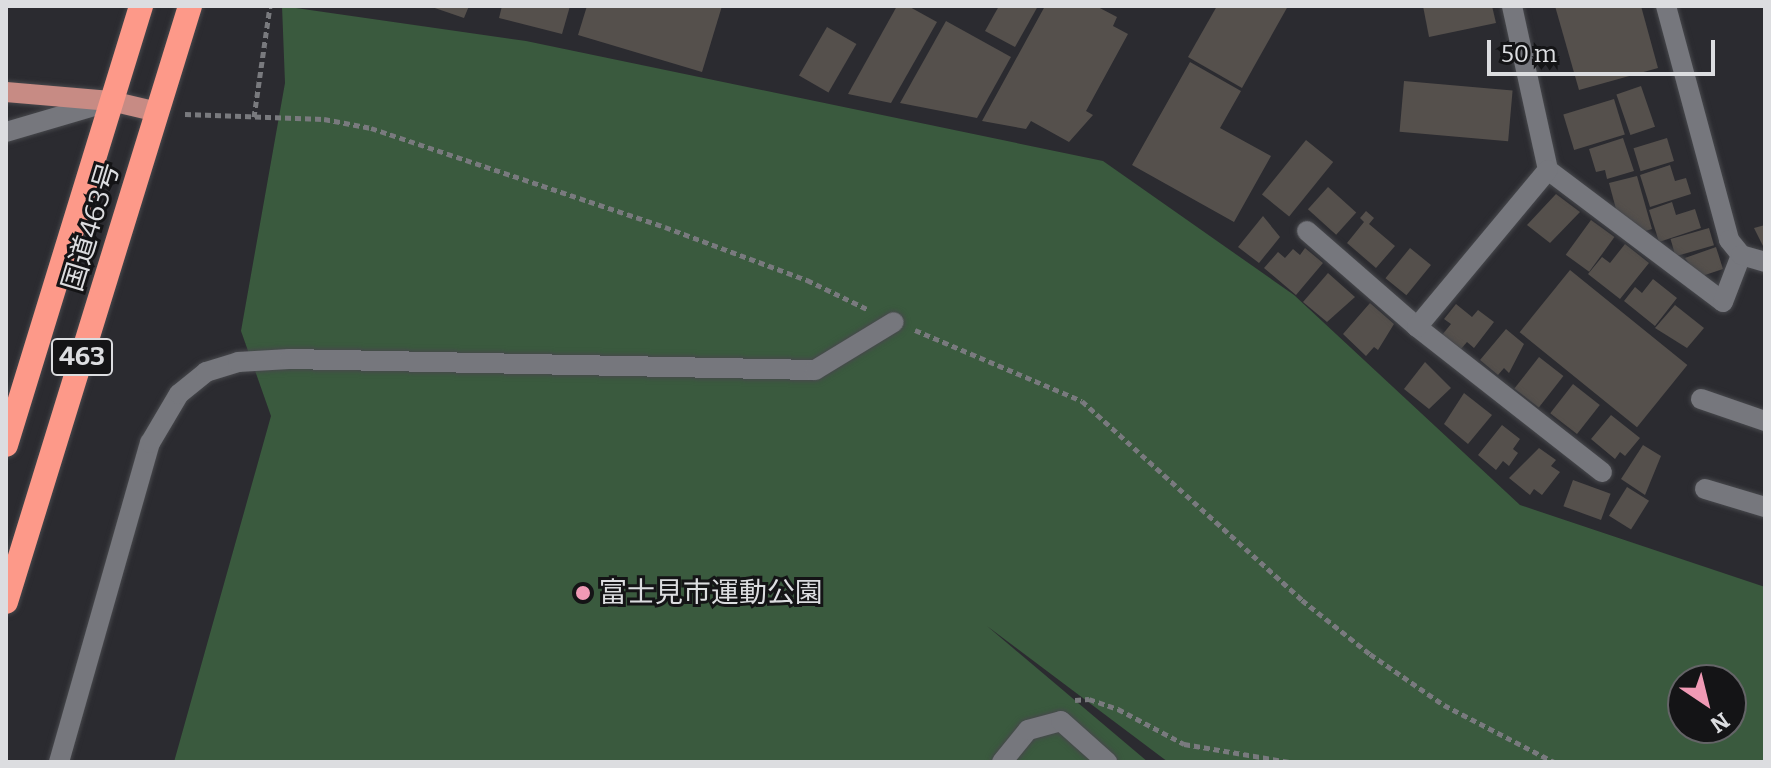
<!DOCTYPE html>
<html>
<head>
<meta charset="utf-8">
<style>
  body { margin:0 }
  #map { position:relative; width:1771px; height:768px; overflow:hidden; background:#2b2b30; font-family:Bitter,"Noto Sans JP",serif }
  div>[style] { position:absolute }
  .green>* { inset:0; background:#3a5a3e }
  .building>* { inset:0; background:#55504c; transform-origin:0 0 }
  .path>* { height:5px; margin-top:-2.5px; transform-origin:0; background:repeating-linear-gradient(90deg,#797a7e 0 6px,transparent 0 10px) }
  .roads { filter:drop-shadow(0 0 2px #47484c) drop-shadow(0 0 2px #47484c) }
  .minor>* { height:20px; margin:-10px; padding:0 10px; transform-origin:10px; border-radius:10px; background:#76777d }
  .major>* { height:20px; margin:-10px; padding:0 10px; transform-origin:10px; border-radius:10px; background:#c78b84 }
  .highway>* { height:24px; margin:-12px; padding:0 12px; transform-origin:12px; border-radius:12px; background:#fd9989 }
  .dots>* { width:22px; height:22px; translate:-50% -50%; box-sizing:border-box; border:4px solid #141416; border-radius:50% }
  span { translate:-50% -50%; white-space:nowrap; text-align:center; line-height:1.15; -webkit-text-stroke:6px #141416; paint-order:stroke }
  .shield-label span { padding:2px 6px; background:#141416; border:2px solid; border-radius:6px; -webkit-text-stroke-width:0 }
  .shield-label { font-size:26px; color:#dcdde0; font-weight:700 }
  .street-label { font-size:28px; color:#dcdde0 }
  .poi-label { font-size:28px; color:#dcdde0 }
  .left { translate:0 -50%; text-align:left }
  .frame { position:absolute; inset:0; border:8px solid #dcdde0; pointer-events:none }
  .north { position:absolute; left:1667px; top:664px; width:80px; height:80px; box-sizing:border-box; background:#141416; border:2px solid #646467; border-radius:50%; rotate:145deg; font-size:22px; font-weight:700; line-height:32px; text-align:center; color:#dcdde0 }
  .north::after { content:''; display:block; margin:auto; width:28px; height:36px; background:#f09ab5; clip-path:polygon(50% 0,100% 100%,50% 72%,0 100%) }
  .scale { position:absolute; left:1487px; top:40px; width:228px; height:36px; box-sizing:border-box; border:4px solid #dcdde0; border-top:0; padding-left:10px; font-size:24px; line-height:28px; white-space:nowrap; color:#dcdde0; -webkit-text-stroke:6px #141416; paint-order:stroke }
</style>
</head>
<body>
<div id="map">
  <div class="green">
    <div style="clip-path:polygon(evenodd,282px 6px,526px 41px,1103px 161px,1294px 295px,1520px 505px,1765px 587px,1765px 762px,1168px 762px,987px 626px,1148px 762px,174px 762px,271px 416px,241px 331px,285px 83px,282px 6px,1683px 680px,1731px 680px,1731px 728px,1683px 728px,1683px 680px)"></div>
  </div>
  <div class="building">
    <div style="clip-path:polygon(429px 6px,469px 6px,464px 18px)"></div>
    <div style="clip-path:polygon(502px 6px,570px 6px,562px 34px,499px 18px)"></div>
    <div style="clip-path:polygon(587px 6px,722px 6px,702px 72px,578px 35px)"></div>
    <div style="clip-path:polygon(897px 6px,908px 6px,937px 22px,891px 103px,848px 94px)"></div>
    <div style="clip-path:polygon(999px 6px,1038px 6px,1015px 47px,985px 31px)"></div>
    <div style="clip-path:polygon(1045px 6px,1096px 6px,1117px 17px,1113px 26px,1128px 34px,1086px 111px,1093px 115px,1069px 142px,1031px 121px,1026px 129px,982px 121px)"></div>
    <div style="clip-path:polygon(1217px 6px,1288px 6px,1242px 88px,1188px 57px)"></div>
    <div style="clip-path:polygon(1423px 6px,1492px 6px,1496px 23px,1429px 37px)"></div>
    <div style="clip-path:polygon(1555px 6px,1641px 6px,1658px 68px,1579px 90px)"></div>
    <div style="clip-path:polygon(946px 21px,1011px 57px,977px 118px,900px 103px)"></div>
    <div style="left:827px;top:27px;width:34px;height:56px;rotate:30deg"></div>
    <div style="clip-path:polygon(1190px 62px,1241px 91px,1220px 128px,1271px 156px,1234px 222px,1132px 165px)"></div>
    <div style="left:1404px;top:81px;width:109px;height:51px;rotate:5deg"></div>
    <div style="left:1641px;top:86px;width:43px;height:26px;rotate:71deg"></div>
    <div style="left:1614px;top:99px;width:37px;height:53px;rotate:73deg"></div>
    <div style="clip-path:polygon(1623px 138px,1634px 171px,1607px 179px,1605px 170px,1596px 172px,1589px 149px)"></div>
    <div style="left:1667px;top:138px;width:24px;height:35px;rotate:73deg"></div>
    <div style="left:1306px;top:140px;width:35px;height:70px;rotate:39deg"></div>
    <div style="clip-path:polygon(1670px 165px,1675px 181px,1686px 178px,1691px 194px,1650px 207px,1640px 175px)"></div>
    <div style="clip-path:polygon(1637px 176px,1652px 229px,1642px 232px,1616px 209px,1609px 183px)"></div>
    <div style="left:1328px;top:187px;width:38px;height:30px;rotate:42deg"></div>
    <div style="clip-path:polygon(1556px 194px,1580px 212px,1550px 243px,1527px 225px)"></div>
    <div style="clip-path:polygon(1672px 202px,1676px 215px,1695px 209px,1701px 228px,1659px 242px,1649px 210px)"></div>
    <div style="clip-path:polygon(1366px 211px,1374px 218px,1369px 224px,1395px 246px,1376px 268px,1347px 243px,1364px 222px,1360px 218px)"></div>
    <div style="clip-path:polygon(1263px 216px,1280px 237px,1259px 263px,1238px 247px)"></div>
    <div style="left:1591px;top:220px;width:29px;height:43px;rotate:36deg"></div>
    <div style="clip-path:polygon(1765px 225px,1765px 250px,1754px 228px)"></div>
    <div style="left:1709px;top:228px;width:18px;height:40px;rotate:74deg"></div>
    <div style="clip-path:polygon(1625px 244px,1649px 263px,1620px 299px,1588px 274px,1602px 257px,1610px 263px)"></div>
    <div style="clip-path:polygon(1716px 247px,1723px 269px,1699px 277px,1685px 258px)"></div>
    <div style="clip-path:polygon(1305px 248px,1323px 263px,1296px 295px,1264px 268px,1278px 252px,1285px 258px,1293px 249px,1300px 255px)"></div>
    <div style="left:1410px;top:248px;width:27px;height:39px;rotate:39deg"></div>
    <div style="left:1570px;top:270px;width:151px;height:80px;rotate:39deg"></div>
    <div style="clip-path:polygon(1328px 273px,1355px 297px,1327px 322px,1303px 302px)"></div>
    <div style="clip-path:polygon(1653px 279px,1677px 298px,1655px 326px,1624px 301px,1635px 287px,1642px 293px)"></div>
    <div style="clip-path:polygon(1370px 303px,1394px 324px,1378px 350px,1374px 347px,1366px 356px,1343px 334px)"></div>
    <div style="clip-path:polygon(1456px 304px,1472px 317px,1478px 310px,1494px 322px,1474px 348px,1467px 342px,1461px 349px,1442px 335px,1451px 324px,1444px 319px)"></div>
    <div style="clip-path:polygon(1675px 305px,1704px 328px,1687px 348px,1655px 328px)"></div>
    <div style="clip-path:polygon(1506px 329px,1524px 344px,1509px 373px,1504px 368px,1498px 375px,1480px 360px)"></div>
    <div style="left:1539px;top:357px;width:31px;height:40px;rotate:38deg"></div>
    <div style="clip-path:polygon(1425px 362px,1451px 388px,1429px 409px,1404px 389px)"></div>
    <div style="left:1573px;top:384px;width:34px;height:37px;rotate:38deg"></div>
    <div style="clip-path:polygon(1464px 393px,1492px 415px,1468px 444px,1444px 424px)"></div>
    <div style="clip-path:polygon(1611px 415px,1640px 438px,1625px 456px,1620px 452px,1615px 459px,1591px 439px)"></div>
    <div style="clip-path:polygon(1502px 425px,1520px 439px,1513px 449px,1518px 453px,1509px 466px,1503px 461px,1496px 470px,1478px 455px)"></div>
    <div style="clip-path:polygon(1643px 445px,1661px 456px,1645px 495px,1621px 479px)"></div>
    <div style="clip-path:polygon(1539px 448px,1556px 460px,1551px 466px,1560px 472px,1542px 495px,1534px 489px,1530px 495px,1509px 478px)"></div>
    <div style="left:1573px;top:480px;width:40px;height:28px;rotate:20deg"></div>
    <div style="left:1627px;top:487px;width:26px;height:34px;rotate:32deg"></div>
  </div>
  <div class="path">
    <div style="left:185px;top:114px;width:139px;rotate:2.1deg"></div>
    <div style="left:324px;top:119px;width:48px;rotate:10.8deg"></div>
    <div style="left:371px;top:128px;width:310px;rotate:18.6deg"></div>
    <div style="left:665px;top:227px;width:152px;rotate:20.5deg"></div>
    <div style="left:807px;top:280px;width:69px;rotate:25.8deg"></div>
    <div style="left:254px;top:117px;width:112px;rotate:-81.8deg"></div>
    <div style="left:915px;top:330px;width:181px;rotate:23deg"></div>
    <div style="left:1082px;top:401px;width:297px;rotate:42.1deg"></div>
    <div style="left:1302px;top:600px;width:87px;rotate:38.5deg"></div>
    <div style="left:1370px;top:654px;width:90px;rotate:34.6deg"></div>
    <div style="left:1444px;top:705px;width:124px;rotate:27.4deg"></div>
    <div style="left:1075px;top:700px;width:14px;rotate:-4deg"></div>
    <div style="left:1089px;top:699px;width:31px;rotate:19deg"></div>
    <div style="left:1118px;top:709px;width:75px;rotate:27.9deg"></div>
    <div style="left:1184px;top:744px;width:107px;rotate:9.7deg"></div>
  </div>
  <div class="roads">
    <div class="minor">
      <div style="left:1512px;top:6px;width:168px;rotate:77.6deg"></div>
      <div style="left:1548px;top:170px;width:219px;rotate:37deg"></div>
      <div style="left:1723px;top:302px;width:50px;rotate:-69deg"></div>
      <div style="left:1666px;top:6px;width:242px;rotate:74.9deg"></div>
      <div style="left:1729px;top:240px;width:19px;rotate:51deg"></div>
      <div style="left:1741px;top:255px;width:25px;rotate:16deg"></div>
      <div style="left:6px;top:132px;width:109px;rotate:-16.4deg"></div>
      <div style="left:1307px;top:231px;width:146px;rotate:41.1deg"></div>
      <div style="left:1417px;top:327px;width:235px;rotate:38.1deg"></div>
      <div style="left:1417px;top:327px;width:204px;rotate:-50.2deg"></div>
      <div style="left:1701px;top:399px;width:68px;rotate:19deg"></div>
      <div style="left:1705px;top:489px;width:63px;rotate:16.7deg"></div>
      <div style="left:59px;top:762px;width:332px;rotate:-74.1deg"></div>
      <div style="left:150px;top:443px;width:57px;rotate:-59.4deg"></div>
      <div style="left:179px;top:394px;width:35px;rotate:-39deg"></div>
      <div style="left:206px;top:372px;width:34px;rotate:-17deg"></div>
      <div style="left:238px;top:362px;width:51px;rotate:-3.4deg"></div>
      <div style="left:289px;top:359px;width:526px;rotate:1.2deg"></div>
      <div style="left:815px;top:370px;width:92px;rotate:-31.3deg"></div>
      <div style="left:1002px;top:762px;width:41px;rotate:-50.9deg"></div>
      <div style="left:1028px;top:730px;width:34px;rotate:-15deg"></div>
      <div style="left:1061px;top:721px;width:62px;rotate:41.7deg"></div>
    </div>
    <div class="major">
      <div style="left:6px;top:92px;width:105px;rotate:4.9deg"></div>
      <div style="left:111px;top:101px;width:48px;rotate:13.2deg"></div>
    </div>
    <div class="highway">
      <div style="left:6px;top:445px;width:459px;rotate:-72.9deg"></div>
      <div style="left:6px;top:602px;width:624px;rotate:-72.84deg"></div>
    </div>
  </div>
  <div class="dots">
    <div style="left:583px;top:593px;background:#f09ab5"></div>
  </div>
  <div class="shield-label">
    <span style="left:82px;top:357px">463</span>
  </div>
  <div class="street-label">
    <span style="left:91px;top:227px;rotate:-73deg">国道463号</span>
  </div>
  <div class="poi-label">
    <span class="left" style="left:599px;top:593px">富士見市運動公園</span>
  </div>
  <div class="frame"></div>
  <div class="north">N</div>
  <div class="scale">50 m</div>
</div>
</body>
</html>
